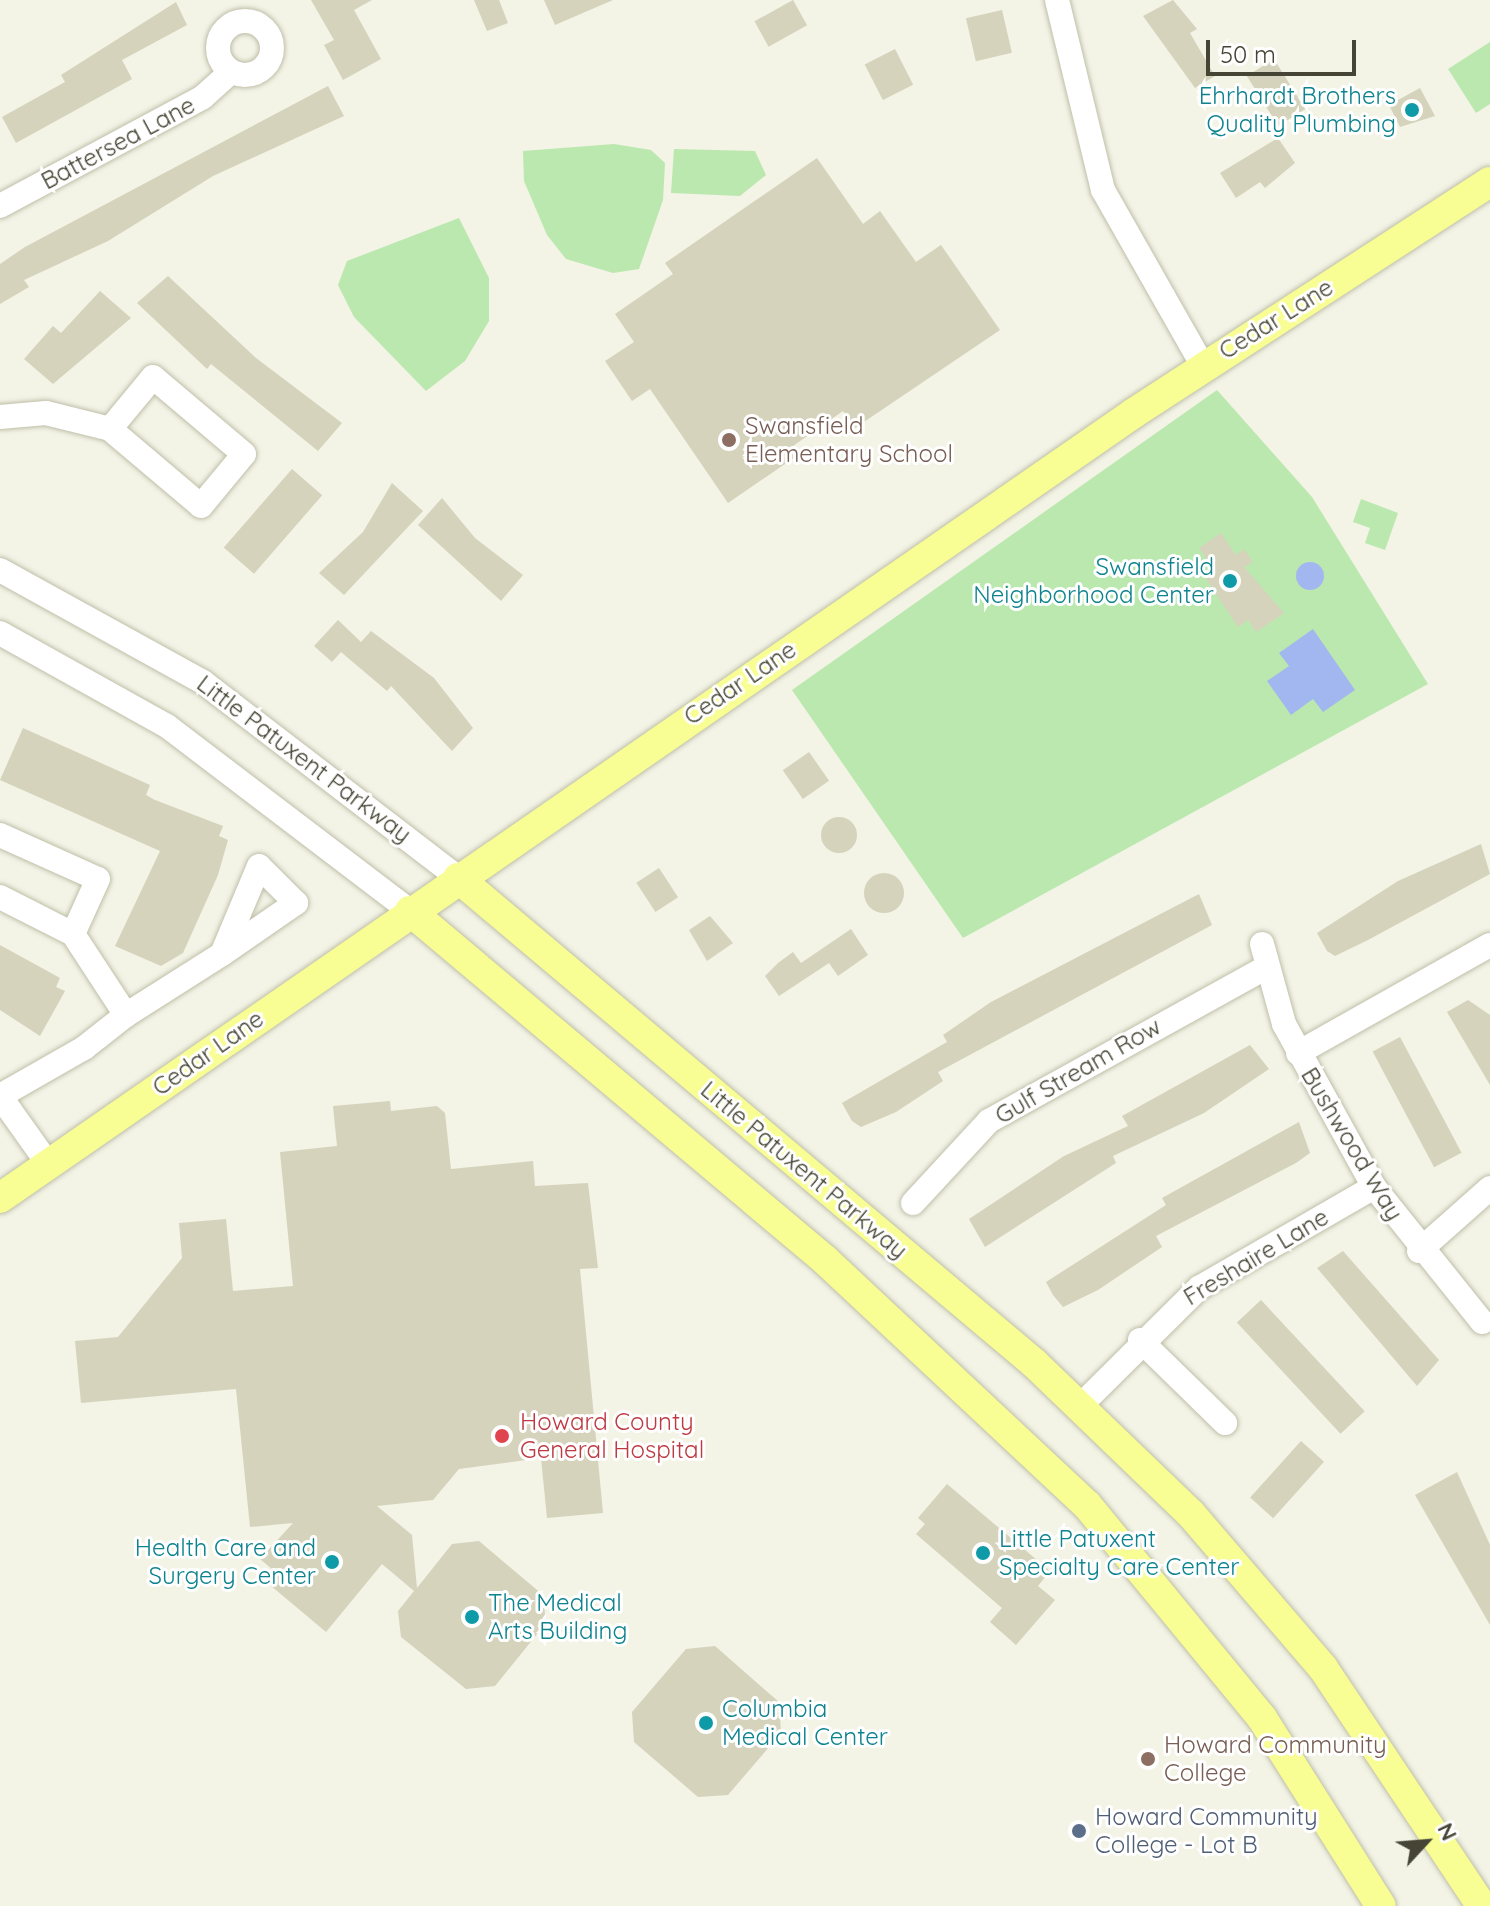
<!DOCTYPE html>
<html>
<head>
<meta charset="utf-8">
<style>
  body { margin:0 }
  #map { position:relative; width:1490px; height:1906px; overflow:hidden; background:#f3f3e6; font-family:Quicksand,sans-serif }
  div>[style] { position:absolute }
  .green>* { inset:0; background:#bbe8af }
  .water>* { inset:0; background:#a2b6f0 }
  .round { border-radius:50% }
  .building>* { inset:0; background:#d5d3bc; transform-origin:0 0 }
  .roads { filter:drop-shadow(0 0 2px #bfbfa9) drop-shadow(0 0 2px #bfbfa9) }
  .minor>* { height:24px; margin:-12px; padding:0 12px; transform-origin:12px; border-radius:12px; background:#fff }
  .minor>.ring { margin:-12px; padding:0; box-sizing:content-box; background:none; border:24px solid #fff; border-radius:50% }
  .major>* { height:30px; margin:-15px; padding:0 15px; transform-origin:15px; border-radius:15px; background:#f8fe94 }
  .dots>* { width:22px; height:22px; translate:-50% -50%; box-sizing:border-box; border:4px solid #fff; border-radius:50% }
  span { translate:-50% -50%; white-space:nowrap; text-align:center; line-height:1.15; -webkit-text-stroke:6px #fff; paint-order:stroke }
  .culture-label { font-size:24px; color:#0d838f }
  .right { translate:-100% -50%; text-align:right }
  .left { translate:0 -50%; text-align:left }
  .street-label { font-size:24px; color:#464535 }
  .education-label { font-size:24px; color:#785e54 }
  .health-label { font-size:24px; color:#be3a42 }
  .service-label { font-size:24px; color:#4e5e75 }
  .north { position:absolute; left:1386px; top:1802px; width:80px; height:80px; -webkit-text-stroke:6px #fff; paint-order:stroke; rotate:64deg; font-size:22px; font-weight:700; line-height:32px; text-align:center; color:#464535 }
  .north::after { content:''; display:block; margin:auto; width:28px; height:36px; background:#464535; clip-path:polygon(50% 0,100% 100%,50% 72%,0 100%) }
  .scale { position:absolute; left:1206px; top:40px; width:150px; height:36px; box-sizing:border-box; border:4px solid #464535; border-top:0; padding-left:10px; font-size:24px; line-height:28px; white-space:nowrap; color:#464535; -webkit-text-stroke:6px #fff; paint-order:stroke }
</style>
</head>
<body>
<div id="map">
  <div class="green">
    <div style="clip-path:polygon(1490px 42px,1490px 104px,1476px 113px,1448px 69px)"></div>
    <div style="clip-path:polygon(614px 144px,651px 150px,665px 163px,663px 200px,639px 269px,613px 273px,566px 259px,547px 235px,524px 181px,523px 151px)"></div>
    <div style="clip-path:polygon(674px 149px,755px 151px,766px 175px,740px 196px,671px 193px)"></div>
    <div style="clip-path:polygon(459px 218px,489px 278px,489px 321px,465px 361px,426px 391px,354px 317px,338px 285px,347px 261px)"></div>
    <div style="clip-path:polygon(1217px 390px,1312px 497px,1428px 684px,963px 938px,792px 690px)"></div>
    <div style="clip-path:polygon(1361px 499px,1398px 513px,1385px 550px,1365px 543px,1370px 528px,1353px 522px)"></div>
  </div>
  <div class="water">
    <div class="round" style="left:1296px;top:562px;width:28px;height:28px"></div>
    <div style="clip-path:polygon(1313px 629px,1355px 690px,1323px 712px,1313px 699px,1291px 715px,1267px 681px,1289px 666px,1279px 653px)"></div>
  </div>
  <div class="building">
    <div style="clip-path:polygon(311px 0,372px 0,354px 10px,381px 59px,343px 80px,324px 45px,334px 40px)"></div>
    <div style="clip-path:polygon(474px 0,499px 0,508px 23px,487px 31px)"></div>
    <div style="clip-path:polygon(544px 0,613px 0,555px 25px)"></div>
    <div style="left:793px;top:0;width:29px;height:44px;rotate:61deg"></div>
    <div style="clip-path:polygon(1173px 0,1197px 29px,1190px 33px,1215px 76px,1195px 88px,1143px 16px)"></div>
    <div style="clip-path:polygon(176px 2px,187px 25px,122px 60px,132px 79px,16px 143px,2px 117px,65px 82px,61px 75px)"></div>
    <div style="left:1002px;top:10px;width:44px;height:37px;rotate:77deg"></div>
    <div style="left:895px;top:49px;width:40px;height:34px;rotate:63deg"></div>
    <div style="left:1274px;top:59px;width:59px;height:32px;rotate:58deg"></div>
    <div style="clip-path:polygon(328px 86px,344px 116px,213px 176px,108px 241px,24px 280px,29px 287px,0 304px,0 264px,25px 247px)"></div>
    <div style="clip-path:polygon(1420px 88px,1435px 116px,1400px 127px,1389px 105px)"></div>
    <div style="clip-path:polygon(1278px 138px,1295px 163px,1265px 188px,1260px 182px,1236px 198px,1220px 173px)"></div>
    <div style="clip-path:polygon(817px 158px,863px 224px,880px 211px,916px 262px,941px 245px,1000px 330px,855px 428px,843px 411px,793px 446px,798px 455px,728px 503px,650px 389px,632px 401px,605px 361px,634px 342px,615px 314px,673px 274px,665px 263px)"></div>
    <div style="clip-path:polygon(168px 276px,256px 358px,342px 423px,318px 451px,211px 364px,207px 369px,137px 303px)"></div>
    <div style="clip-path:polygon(100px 291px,131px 318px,53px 384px,24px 359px,53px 326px,61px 333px)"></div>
    <div style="left:292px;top:469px;width:40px;height:104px;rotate:41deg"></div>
    <div style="clip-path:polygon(392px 483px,423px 511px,344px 595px,319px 573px,363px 532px)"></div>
    <div style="clip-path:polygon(442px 498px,475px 538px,523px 575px,501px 601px,418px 525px)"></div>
    <div style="clip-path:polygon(1221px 533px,1236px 555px,1244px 549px,1253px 562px,1244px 567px,1284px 613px,1256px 632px,1248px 620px,1238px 627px,1206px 579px,1215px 572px,1199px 548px)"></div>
    <div style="clip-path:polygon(338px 620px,361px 642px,371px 631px,434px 678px,473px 728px,452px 751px,391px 686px,387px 691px,341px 652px,332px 662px,314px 646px)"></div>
    <div style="clip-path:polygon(23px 728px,150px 785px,146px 795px,155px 800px,223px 826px,219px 836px,228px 840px,218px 875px,183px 953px,161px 966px,115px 946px,160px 851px,0 780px)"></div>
    <div style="left:809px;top:752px;width:35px;height:32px;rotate:55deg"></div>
    <div class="round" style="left:821px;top:817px;width:36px;height:36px"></div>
    <div style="clip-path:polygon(1481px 844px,1490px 874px,1368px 940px,1335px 956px,1327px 951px,1317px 933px,1398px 881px)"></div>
    <div style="left:659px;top:868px;width:35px;height:27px;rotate:57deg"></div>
    <div class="round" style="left:864px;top:873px;width:40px;height:40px"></div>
    <div style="clip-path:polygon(1199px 894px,1212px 925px,938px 1072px,943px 1081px,896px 1112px,861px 1127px,852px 1121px,842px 1103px,947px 1042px,943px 1035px,991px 1002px)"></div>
    <div style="clip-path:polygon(710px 916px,733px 943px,707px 961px,689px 930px)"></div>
    <div style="clip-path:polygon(851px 929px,868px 955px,838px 976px,829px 963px,779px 996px,765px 976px,778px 963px,793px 952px,801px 963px)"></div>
    <div style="clip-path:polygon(0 945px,60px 978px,56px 987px,65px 991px,40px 1036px,0 1010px)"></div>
    <div style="clip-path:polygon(1468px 1000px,1490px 1015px,1490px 1085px,1447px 1012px)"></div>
    <div style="left:1400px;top:1037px;width:131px;height:31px;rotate:62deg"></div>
    <div style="clip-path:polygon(1250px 1045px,1269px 1069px,1204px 1113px,1113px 1156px,1116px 1163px,985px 1247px,969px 1219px,1064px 1156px,1128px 1126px,1122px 1116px)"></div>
    <div style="clip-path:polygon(390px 1101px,391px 1111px,437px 1106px,445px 1113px,451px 1169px,533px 1161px,535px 1186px,588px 1183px,598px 1268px,580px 1269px,603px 1513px,547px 1518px,541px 1458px,459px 1469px,433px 1500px,377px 1506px,412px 1535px,417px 1588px,452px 1544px,479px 1541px,543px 1595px,546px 1623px,495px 1686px,466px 1689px,401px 1637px,398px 1611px,414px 1591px,382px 1564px,326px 1632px,264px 1580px,273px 1570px,260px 1559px,293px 1523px,250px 1527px,236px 1389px,81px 1403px,75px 1341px,118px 1337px,182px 1258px,179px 1223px,226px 1219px,233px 1291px,293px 1286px,280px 1152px,337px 1146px,333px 1106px)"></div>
    <div style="clip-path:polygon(1299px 1122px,1310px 1153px,1296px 1163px,1156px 1236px,1162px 1247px,1098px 1290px,1063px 1307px,1053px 1295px,1046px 1282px,1166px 1205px,1162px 1198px)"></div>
    <div style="clip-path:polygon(1343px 1251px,1439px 1360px,1417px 1386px,1317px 1268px)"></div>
    <div style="left:1261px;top:1300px;width:152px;height:33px;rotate:47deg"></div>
    <div style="left:1301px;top:1441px;width:31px;height:76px;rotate:42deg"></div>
    <div style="clip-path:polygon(1457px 1472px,1490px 1545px,1490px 1625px,1415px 1495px)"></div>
    <div style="clip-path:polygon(947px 1484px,1050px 1571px,1038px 1586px,1055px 1600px,1016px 1645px,990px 1622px,1002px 1608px,916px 1534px,925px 1524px,918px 1518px)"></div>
    <div style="clip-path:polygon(715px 1646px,779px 1702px,781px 1733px,728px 1795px,698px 1797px,634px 1742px,632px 1712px,686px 1649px)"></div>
  </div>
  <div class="roads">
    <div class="minor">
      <div style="left:1057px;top:0;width:195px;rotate:76.4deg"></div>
      <div style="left:1103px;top:190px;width:202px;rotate:60.4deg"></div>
      <div class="ring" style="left:218px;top:21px;width:30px;height:30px"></div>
      <div style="left:0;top:206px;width:230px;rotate:-28.2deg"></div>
      <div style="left:203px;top:97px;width:38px;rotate:-42deg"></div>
      <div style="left:0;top:417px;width:46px;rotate:-5deg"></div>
      <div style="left:46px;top:413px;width:66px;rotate:14deg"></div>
      <div style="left:110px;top:429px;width:119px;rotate:40.2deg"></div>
      <div style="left:201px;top:506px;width:67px;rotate:-50.4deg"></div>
      <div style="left:244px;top:454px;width:119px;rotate:-139.8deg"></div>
      <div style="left:153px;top:377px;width:67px;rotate:129.6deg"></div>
      <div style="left:0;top:570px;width:232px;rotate:28.9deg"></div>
      <div style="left:203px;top:682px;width:322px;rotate:37.5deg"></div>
      <div style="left:0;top:633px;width:191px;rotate:29.1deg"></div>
      <div style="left:167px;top:726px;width:305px;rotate:37.3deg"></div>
      <div style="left:0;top:835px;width:107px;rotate:24.2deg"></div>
      <div style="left:98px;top:879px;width:60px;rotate:114.4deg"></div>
      <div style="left:0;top:897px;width:82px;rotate:26.9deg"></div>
      <div style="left:73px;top:934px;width:97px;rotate:56.8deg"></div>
      <div style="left:1262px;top:944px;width:83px;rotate:74.6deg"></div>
      <div style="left:1284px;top:1024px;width:186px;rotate:61.1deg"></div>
      <div style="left:1374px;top:1187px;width:173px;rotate:51.3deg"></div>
      <div style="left:1298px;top:1053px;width:220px;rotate:-29.4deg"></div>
      <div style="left:49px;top:1165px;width:85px;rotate:-125.4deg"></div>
      <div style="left:0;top:1096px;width:97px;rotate:-29.7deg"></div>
      <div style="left:84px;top:1048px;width:53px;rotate:-38.2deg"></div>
      <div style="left:126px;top:1015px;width:114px;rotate:-32.4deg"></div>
      <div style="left:222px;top:954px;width:90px;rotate:-34.6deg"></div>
      <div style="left:296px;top:903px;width:52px;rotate:-135deg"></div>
      <div style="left:259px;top:866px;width:95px;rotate:112.8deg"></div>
      <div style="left:913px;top:1203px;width:112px;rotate:-47.2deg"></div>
      <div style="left:989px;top:1121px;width:316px;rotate:-29deg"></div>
      <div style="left:1419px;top:1251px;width:95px;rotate:-41.6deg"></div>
      <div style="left:1140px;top:1340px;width:119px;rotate:44.3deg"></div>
      <div style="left:1080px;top:1406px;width:168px;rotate:-44.8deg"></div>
      <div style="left:1199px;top:1288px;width:202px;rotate:-30deg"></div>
    </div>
    <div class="major">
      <div style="left:458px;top:878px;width:753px;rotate:40.1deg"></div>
      <div style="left:1034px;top:1363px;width:218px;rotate:43.9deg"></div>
      <div style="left:1191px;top:1514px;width:203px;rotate:49.4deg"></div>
      <div style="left:1323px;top:1668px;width:286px;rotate:56.3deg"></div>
      <div style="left:410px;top:911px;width:542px;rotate:40.06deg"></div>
      <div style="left:825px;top:1260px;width:359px;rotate:43.1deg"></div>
      <div style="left:1087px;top:1505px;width:276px;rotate:50.6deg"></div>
      <div style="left:1262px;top:1718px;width:222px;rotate:57.7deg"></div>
      <div style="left:0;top:1198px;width:1379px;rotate:-34.69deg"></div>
      <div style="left:1134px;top:413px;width:424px;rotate:-33deg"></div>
    </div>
  </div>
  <div class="dots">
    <div style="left:1412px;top:110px;background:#0f9aa8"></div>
    <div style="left:729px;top:440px;background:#8d6e63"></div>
    <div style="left:1230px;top:581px;background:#0f9aa8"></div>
    <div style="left:502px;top:1436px;background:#e0444e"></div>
    <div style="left:983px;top:1553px;background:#0f9aa8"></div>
    <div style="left:332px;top:1562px;background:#0f9aa8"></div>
    <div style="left:472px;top:1617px;background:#0f9aa8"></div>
    <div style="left:706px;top:1723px;background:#0f9aa8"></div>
    <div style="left:1148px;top:1759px;background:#8d6e63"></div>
    <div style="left:1079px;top:1831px;background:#5c6f8a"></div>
  </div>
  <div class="culture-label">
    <span class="right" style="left:1396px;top:110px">Ehrhardt Brothers<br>Quality Plumbing</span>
    <span class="right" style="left:1214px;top:581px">Swansfield<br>Neighborhood Center</span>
    <span class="left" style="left:999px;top:1553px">Little Patuxent<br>Specialty Care Center</span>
    <span class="right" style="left:316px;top:1562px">Health Care and<br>Surgery Center</span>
    <span class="left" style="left:488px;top:1617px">The Medical<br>Arts Building</span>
    <span class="left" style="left:722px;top:1723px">Columbia<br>Medical Center</span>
  </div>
  <div class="street-label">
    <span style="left:118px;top:143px;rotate:-28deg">Battersea Lane</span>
    <span style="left:1276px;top:319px;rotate:-32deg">Cedar Lane</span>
    <span style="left:740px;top:683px;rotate:-34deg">Cedar Lane</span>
    <span style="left:304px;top:759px;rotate:37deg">Little Patuxent Parkway</span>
    <span style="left:208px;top:1053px;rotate:-35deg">Cedar Lane</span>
    <span style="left:1078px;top:1071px;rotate:-30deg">Gulf Stream Row</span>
    <span style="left:1352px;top:1144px;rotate:59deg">Bushwood Way</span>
    <span style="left:804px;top:1170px;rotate:40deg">Little Patuxent Parkway</span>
    <span style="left:1256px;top:1257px;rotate:-31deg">Freshaire Lane</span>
  </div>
  <div class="education-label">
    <span class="left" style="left:745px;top:440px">Swansfield<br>Elementary School</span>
    <span class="left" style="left:1164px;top:1759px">Howard Community<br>College</span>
  </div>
  <div class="health-label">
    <span class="left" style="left:520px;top:1436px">Howard County<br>General Hospital</span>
  </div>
  <div class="service-label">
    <span class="left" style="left:1095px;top:1831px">Howard Community<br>College - Lot B</span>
  </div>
  <div class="north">N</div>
  <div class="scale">50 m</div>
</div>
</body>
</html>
